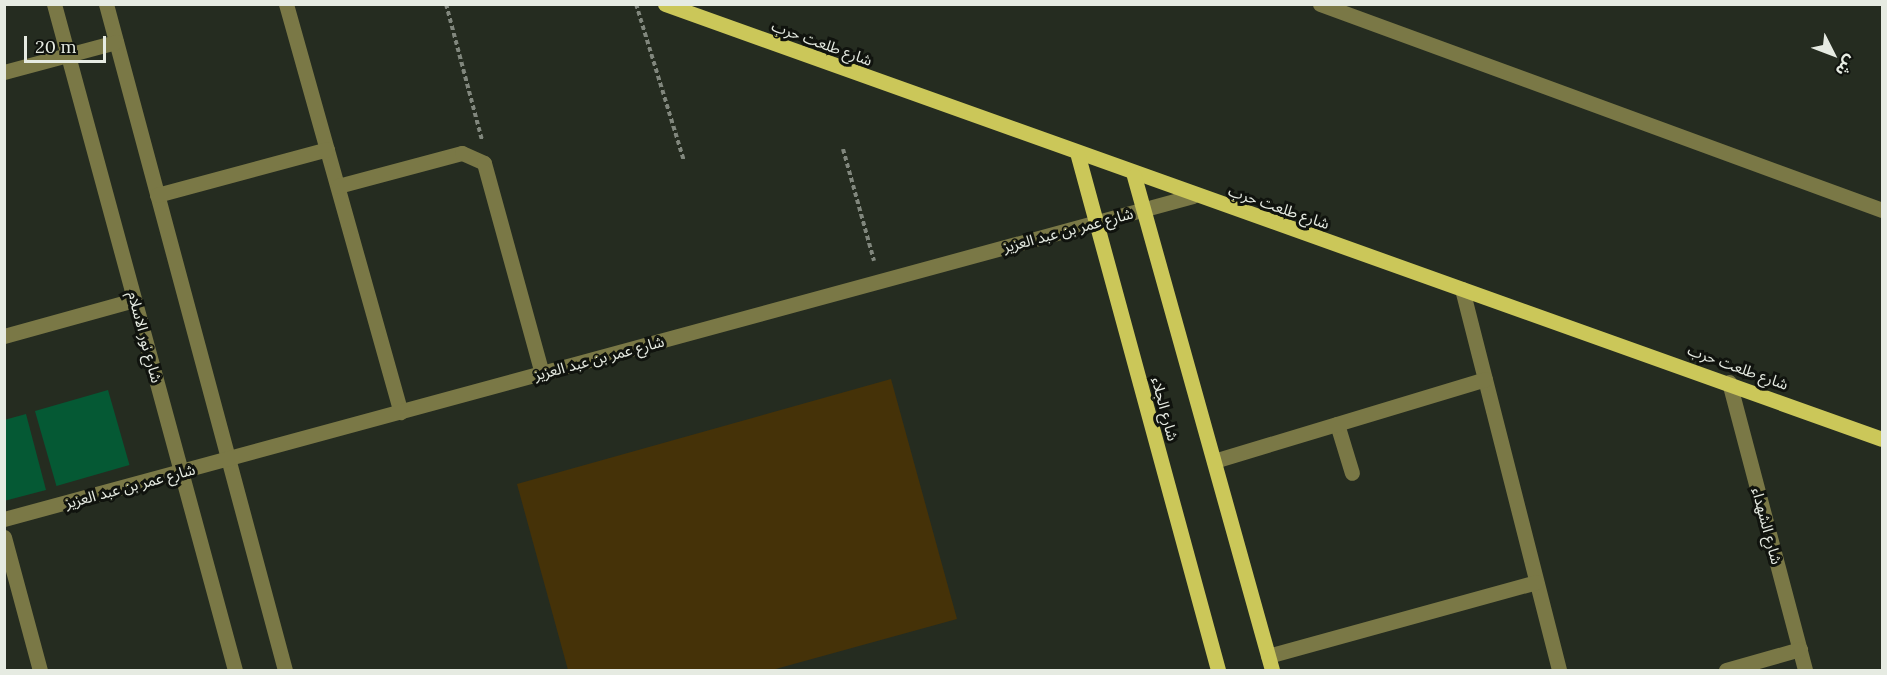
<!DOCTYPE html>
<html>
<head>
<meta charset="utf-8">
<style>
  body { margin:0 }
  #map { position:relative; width:1887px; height:675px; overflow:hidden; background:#252c20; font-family:Lora,"Noto Sans Arabic",serif }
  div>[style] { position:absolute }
  .green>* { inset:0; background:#453208 }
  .building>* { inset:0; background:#055934; transform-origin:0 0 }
  .path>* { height:4px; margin-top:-2px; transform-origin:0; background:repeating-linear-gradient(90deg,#81877d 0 4.5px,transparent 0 7.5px) }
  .minor>* { height:15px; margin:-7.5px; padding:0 7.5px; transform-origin:7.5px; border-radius:7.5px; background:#7a7846 }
  .major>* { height:15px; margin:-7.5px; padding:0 7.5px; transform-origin:7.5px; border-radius:7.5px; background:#cbc759 }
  span { translate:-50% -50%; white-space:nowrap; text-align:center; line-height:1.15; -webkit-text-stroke:6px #10130e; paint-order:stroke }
  .street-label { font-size:15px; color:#e6ebe2 }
  .frame { position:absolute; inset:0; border:6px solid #e6ebe2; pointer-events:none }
  .north { position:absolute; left:1803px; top:24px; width:60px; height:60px; -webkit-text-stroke:4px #10130e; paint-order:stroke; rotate:132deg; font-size:16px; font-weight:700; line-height:24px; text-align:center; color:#e6ebe2 }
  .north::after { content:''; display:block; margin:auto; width:21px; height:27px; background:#e6ebe2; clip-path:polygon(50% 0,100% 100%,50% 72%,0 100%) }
  .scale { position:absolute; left:24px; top:36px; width:82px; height:27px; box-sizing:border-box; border:3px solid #e6ebe2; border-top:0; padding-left:8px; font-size:18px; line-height:21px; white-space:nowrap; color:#e6ebe2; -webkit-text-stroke:4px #10130e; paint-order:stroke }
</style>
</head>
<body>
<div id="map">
  <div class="green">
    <div style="clip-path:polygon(891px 379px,957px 619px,772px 670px,568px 670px,517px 484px)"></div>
  </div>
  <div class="building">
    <div style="left:108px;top:390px;width:78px;height:76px;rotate:74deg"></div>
    <div style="clip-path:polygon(26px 414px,46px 490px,4px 501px,4px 420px)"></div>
  </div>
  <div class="path">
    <div style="left:446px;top:4px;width:141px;rotate:75.2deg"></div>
    <div style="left:636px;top:4px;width:164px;rotate:73deg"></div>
    <div style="left:843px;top:149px;width:116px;rotate:74.5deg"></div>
  </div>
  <div class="minor">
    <div style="left:54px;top:4px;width:690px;rotate:74.8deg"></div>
    <div style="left:106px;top:4px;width:690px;rotate:74.96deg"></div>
    <div style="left:286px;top:4px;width:424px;rotate:74.3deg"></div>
    <div style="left:1320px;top:4px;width:599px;rotate:20.13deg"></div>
    <div style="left:4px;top:72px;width:116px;rotate:-15deg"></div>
    <div style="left:338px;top:186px;width:128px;rotate:-14.9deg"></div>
    <div style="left:462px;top:153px;width:24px;rotate:24deg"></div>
    <div style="left:484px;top:163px;width:219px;rotate:74.6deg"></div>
    <div style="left:157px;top:195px;width:176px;rotate:-15.1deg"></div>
    <div style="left:1462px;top:289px;width:393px;rotate:75.7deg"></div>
    <div style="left:4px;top:336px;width:135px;rotate:-15.5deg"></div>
    <div style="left:1729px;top:382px;width:298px;rotate:75.2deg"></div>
    <div style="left:1337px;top:424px;width:51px;rotate:73deg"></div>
    <div style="left:1214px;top:461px;width:283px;rotate:-16.8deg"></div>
    <div style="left:4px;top:519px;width:1232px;rotate:-15.2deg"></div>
    <div style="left:4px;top:537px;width:138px;rotate:74.9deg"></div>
    <div style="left:1268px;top:656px;width:278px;rotate:-15.4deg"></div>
    <div style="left:1726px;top:670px;width:77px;rotate:-15.8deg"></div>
  </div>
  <div class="major">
    <div style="left:665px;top:4px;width:1292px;rotate:19.67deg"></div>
    <div style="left:1078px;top:156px;width:533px;rotate:74.76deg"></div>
    <div style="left:1134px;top:176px;width:513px;rotate:74.39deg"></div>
  </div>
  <div class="street-label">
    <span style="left:822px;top:43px;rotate:20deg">شارع طلعت حرب</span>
    <span style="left:1279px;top:207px;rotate:19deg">شارع طلعت حرب</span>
    <span style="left:1068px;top:230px;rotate:-15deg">شارع عمر بن عبد العزيز</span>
    <span style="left:145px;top:337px;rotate:75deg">شارع نور الاسلام</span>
    <span style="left:599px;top:358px;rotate:-15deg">شارع عمر بن عبد العزيز</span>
    <span style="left:1738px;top:367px;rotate:20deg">شارع طلعت حرب</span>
    <span style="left:1165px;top:409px;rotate:75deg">شارع الجلاء</span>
    <span style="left:130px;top:486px;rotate:-15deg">شارع عمر بن عبد العزيز</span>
    <span style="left:1767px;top:526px;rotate:75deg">شارع الشهداء</span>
  </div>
  <div class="frame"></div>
  <div class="north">ش</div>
  <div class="scale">20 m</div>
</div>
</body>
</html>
